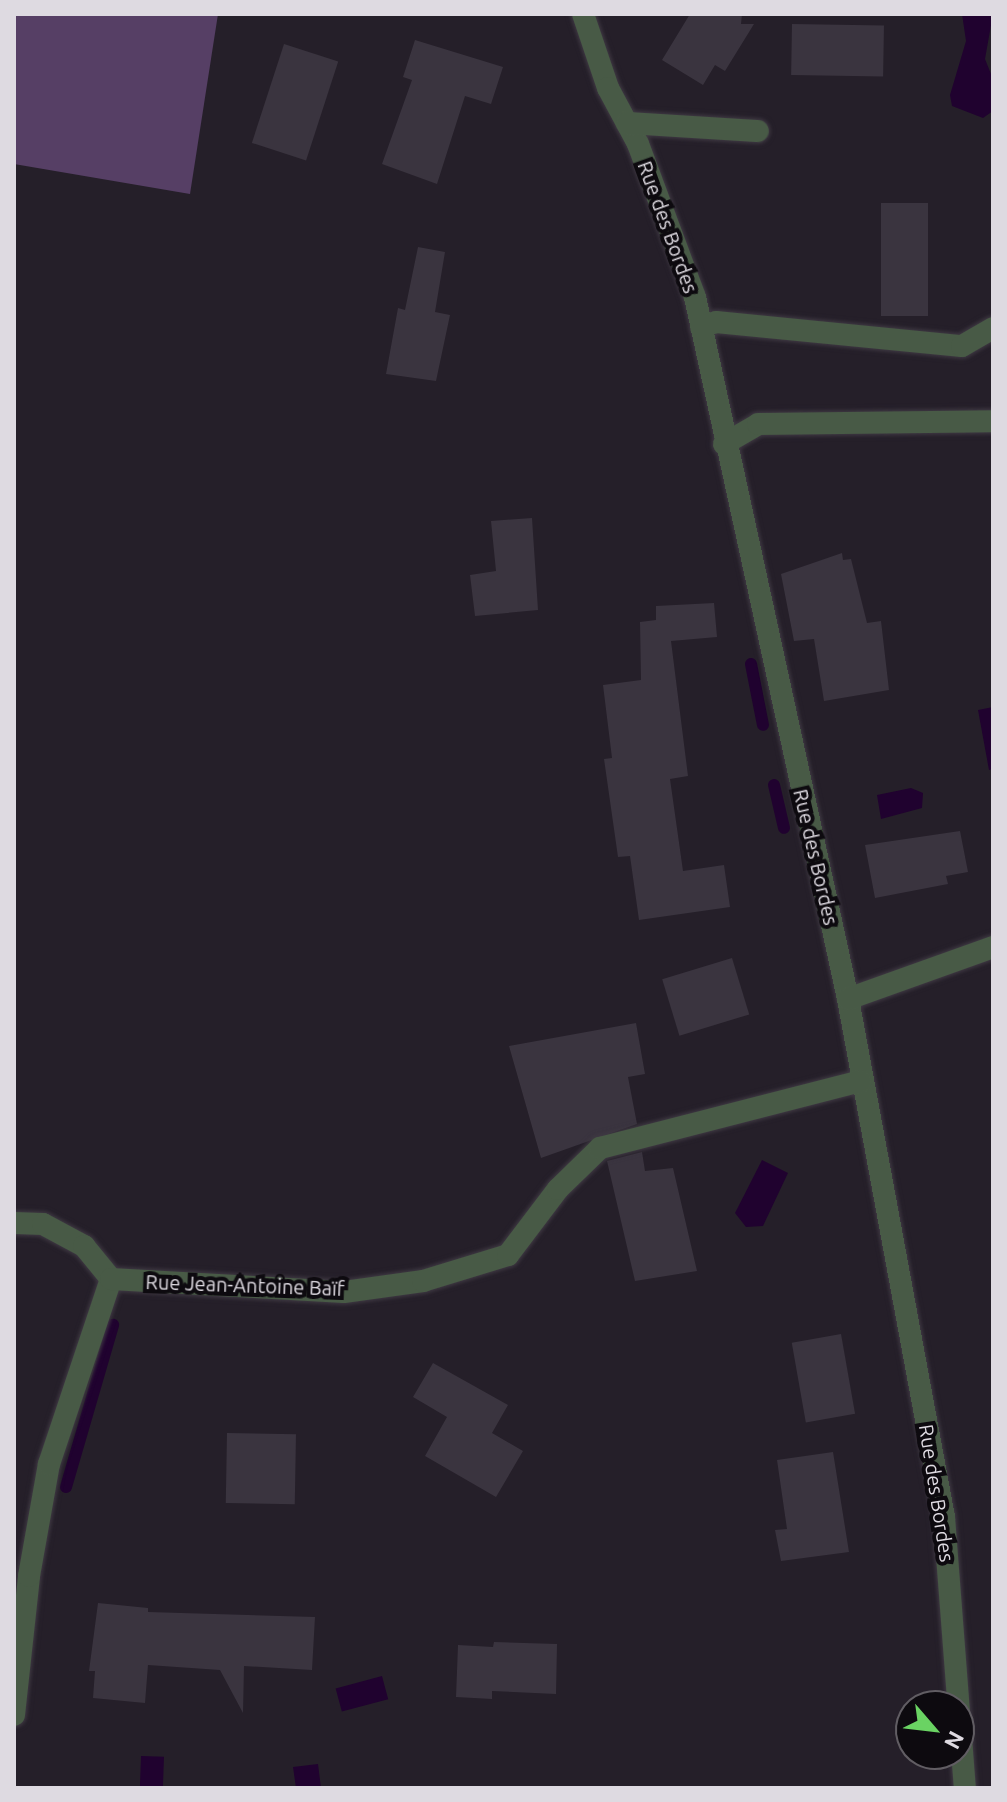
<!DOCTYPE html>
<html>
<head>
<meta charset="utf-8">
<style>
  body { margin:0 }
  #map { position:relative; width:1007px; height:1802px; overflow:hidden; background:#251f29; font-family:Ubuntu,sans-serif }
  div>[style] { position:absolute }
  .green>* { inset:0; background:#563f65 }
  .water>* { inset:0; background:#20022f; transform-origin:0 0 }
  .stream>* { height:12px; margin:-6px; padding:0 6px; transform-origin:6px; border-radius:6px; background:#20022f }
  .building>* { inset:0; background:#3a343f; transform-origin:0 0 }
  .roads { filter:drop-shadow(0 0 2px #3f3943) drop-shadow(0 0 2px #3f3943) }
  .service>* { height:22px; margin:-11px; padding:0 11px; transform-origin:11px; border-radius:11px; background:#485a46 }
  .minor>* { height:22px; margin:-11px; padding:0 11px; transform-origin:11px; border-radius:11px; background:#485a46 }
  span { translate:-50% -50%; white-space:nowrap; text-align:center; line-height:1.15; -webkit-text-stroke:8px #0d0a0f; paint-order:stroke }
  .street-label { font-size:20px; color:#dedae1 }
  .frame { position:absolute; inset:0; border:16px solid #dedae1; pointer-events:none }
  .north { position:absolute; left:895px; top:1690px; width:80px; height:80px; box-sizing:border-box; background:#0d0a0f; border:2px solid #615d63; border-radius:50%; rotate:118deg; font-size:22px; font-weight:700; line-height:32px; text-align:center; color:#dedae1 }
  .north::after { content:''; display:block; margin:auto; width:28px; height:36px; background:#6ad363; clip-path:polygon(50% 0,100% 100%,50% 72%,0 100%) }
</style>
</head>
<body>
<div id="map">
  <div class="green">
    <div style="clip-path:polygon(14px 14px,218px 14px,190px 194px,14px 164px)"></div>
  </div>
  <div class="water">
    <div style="clip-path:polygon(962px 14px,993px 14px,985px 59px,993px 79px,993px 111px,983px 118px,952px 106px,950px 95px,966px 41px)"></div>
    <div style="clip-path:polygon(993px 707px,993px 769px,989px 770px,978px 710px)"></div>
    <div style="clip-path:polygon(911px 788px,923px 793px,922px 808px,881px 819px,877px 795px)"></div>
    <div style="clip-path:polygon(762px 1160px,788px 1173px,763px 1226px,746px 1227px,735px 1213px)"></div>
    <div style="left:382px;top:1676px;width:24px;height:48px;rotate:75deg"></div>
    <div style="left:141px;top:1756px;width:23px;height:32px;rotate:2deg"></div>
    <div style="clip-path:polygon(318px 1764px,321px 1788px,296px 1788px,293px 1767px)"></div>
  </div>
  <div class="stream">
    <div style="left:751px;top:664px;width:62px;rotate:78.9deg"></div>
    <div style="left:774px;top:785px;width:44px;rotate:76.9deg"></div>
    <div style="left:66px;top:1487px;width:169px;rotate:-73.8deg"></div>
  </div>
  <div class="building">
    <div style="clip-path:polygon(690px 14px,742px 14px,741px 24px,754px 24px,725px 71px,715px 65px,703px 85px,662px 60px)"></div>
    <div style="left:792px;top:24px;width:92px;height:51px;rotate:1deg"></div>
    <div style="clip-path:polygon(415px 40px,503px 67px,491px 104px,465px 96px,437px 184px,382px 164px,412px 80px,403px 77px)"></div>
    <div style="left:284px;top:44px;width:57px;height:104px;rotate:18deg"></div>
    <div style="left:881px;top:203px;width:47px;height:113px"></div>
    <div style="clip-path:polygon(418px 247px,445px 252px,435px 312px,450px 315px,436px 381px,386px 374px,398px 308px,405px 310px)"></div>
    <div style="clip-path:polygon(532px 518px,538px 610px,475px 616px,470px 575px,496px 571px,491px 521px)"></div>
    <div style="clip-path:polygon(842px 553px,843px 560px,851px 559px,867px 623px,881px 621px,889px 690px,824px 701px,814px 639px,794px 641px,781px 574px)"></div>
    <div style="clip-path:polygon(714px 603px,717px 637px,671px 641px,688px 776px,670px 779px,683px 871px,724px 865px,730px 907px,639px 920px,630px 856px,618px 857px,604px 759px,612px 758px,603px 685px,641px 680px,640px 622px,656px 620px,656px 606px)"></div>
    <div style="clip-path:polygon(960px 831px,968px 872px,946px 876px,948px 884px,875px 898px,865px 845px)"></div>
    <div style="left:732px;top:958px;width:59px;height:73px;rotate:73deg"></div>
    <div style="clip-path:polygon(636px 1023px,645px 1074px,628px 1077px,637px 1124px,541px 1158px,509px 1046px)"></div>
    <div style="clip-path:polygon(642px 1152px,645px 1171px,673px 1168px,697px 1271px,635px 1281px,607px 1161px)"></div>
    <div style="left:841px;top:1334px;width:81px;height:50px;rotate:80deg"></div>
    <div style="clip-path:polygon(433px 1363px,508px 1405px,492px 1433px,523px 1451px,496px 1497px,425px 1456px,447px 1417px,413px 1397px)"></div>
    <div style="left:227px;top:1433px;width:69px;height:70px;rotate:1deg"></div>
    <div style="clip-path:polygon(833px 1452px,849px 1552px,781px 1561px,775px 1530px,787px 1529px,777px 1460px)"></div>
    <div style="clip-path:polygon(98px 1603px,148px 1608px,148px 1612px,315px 1617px,312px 1670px,244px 1666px,243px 1713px,220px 1670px,148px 1665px,145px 1703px,93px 1698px,95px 1671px,89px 1671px)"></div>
    <div style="clip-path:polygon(494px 1642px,557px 1644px,556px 1694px,492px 1691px,492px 1699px,456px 1697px,458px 1645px,493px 1647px)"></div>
  </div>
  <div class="roads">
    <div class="service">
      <div style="left:701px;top:327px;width:16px;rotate:-18deg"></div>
      <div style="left:716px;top:322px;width:247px;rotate:5.6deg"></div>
      <div style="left:962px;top:346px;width:36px;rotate:-30deg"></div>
      <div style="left:724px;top:444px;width:39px;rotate:-30deg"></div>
      <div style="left:758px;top:424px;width:235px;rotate:-0.7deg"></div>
    </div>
    <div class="minor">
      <div style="left:583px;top:14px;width:78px;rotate:71.3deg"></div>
      <div style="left:608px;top:88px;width:64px;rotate:61.8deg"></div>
      <div style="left:638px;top:144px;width:163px;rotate:69.6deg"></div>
      <div style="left:695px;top:297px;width:718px;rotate:77.7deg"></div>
      <div style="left:848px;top:999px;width:527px;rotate:79.5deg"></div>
      <div style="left:944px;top:1517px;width:272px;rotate:85.6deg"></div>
      <div style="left:627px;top:123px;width:131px;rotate:3.5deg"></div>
      <div style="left:848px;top:999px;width:154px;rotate:-19.7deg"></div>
      <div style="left:14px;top:1223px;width:29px;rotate:2deg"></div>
      <div style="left:43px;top:1224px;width:47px;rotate:28.2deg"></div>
      <div style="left:84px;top:1246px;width:43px;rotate:50.7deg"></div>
      <div style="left:14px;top:1715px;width:140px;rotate:-83.8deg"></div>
      <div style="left:29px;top:1576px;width:114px;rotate:-79.9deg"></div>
      <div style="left:49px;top:1464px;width:195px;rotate:-71.5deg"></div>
      <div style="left:111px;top:1279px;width:233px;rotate:3.2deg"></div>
      <div style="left:344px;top:1292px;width:80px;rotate:-7.9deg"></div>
      <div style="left:423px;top:1281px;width:89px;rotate:-17deg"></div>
      <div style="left:508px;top:1255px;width:83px;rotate:-52.9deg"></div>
      <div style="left:558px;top:1189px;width:59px;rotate:-44.3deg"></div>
      <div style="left:600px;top:1148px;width:269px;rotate:-14.4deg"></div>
    </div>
  </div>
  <div class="street-label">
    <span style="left:668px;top:227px;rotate:70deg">Rue des Bordes</span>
    <span style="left:816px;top:857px;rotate:77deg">Rue des Bordes</span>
    <span style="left:245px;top:1285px;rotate:2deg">Rue Jean-Antoine Baïf</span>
    <span style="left:937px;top:1493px;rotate:81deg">Rue des Bordes</span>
  </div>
  <div class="frame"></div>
  <div class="north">N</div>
</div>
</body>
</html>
